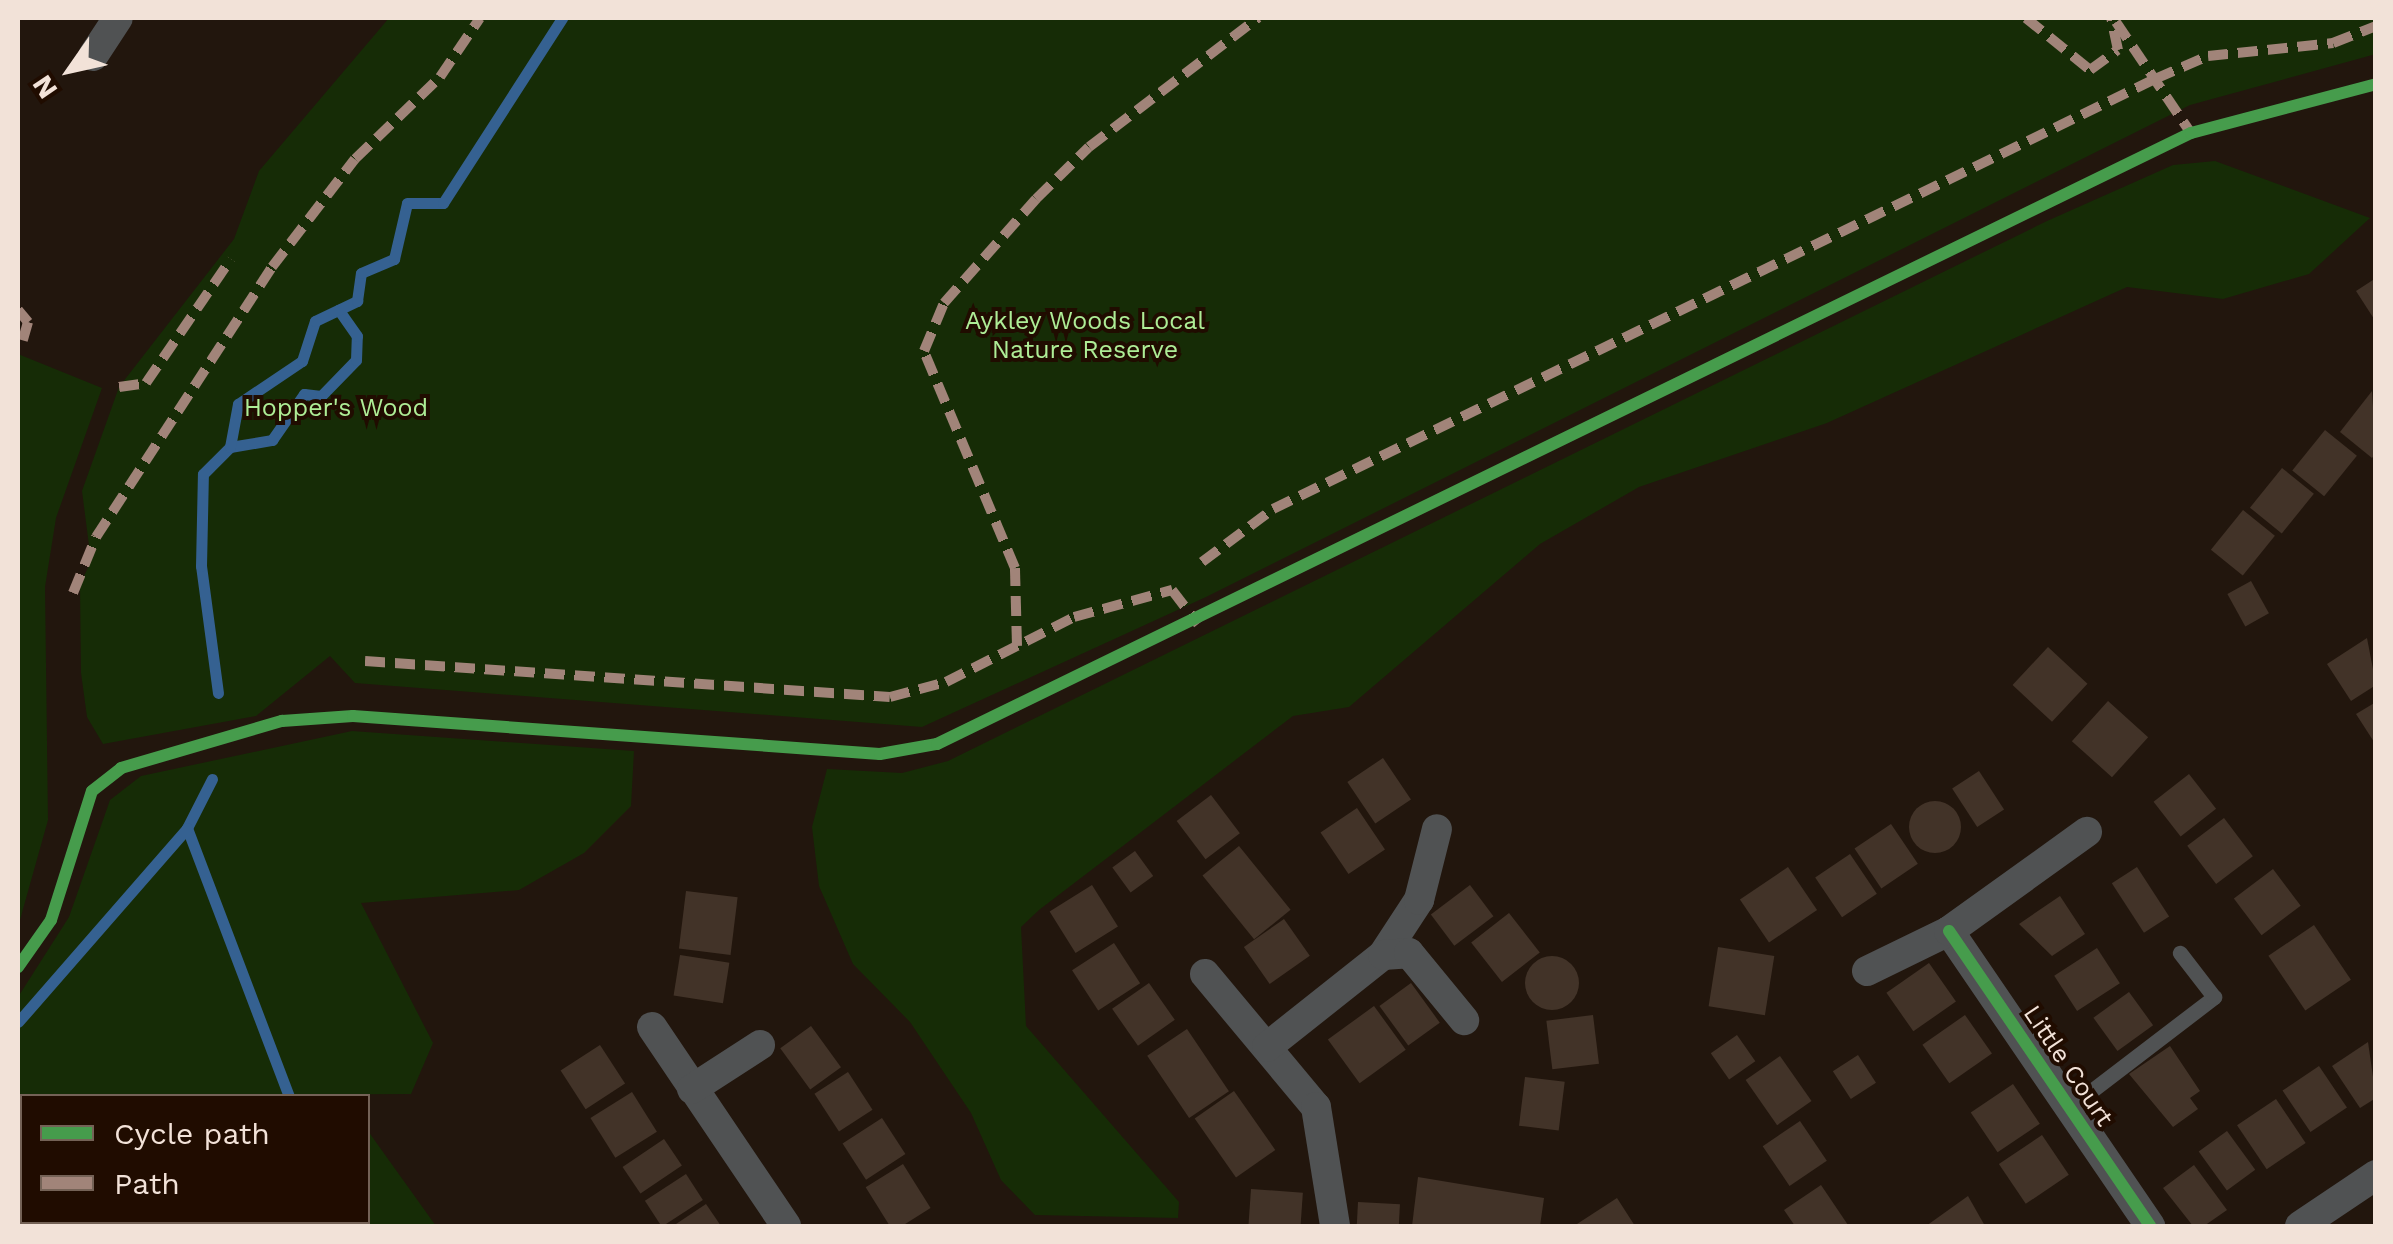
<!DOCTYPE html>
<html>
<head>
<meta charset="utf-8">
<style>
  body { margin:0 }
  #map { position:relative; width:2393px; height:1244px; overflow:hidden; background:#22160d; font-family:"Work Sans",sans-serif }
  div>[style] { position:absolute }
  .green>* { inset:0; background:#162c06 }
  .stream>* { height:11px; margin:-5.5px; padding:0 5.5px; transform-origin:5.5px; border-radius:5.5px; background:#356191 }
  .building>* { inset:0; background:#423328; transform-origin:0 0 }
  .round { border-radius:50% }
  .lane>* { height:15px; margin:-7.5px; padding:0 7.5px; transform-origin:7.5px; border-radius:7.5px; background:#505253 }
  .street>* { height:30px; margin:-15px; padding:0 15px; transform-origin:15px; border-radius:15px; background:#505253 }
  .quiet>* { height:10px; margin-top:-5px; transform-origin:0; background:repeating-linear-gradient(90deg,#a18479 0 20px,transparent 0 30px) }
  .cycleway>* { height:12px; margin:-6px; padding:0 6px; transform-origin:6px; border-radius:6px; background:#469c4c }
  span { translate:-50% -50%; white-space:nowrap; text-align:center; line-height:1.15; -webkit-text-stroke:8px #200c00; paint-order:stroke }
  .park-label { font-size:25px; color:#aeed96 }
  .street-label { font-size:25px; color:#f2e2d8 }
  .frame { position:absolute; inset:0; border:20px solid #f2e2d8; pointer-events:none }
  .legend { position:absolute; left:20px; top:1094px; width:350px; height:130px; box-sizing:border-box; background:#200c00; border:2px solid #746256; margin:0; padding:12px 18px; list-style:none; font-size:30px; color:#f2e2d8 }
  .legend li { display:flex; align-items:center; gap:20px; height:50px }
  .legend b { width:50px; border:2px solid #746256 }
  .north { position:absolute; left:20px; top:20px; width:100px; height:100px; -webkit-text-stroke:8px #200c00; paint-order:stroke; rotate:236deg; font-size:28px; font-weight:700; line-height:40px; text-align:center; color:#f2e2d8 }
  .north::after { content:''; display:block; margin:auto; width:35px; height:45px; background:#f2e2d8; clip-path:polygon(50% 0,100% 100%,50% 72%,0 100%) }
</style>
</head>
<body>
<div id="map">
  <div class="green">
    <div style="clip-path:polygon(389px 18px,2375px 18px,2376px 54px,2190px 105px,1206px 597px,922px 727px,355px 683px,330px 656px,256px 716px,103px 744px,87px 717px,81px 673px,80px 585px,91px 561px,82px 491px,119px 387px,234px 239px,259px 171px)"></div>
    <div style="clip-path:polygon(2215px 161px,2370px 218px,2309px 274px,2223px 299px,2127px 287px,1827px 423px,1639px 487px,1540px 544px,1349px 707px,1293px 716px,1039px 910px,1021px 927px,1026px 1026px,1179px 1202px,1178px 1218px,1035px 1215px,1001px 1180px,971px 1113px,910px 1022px,853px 964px,819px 886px,812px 827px,827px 769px,902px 773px,948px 761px,2047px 221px,2173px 165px)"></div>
    <div style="clip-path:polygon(18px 354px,102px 388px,56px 518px,45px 587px,48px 820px,18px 927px)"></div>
    <div style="clip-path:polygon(352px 731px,634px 751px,631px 806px,584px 853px,519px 890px,361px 903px,433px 1043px,411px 1094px,22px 1096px,22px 1222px,368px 1222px,368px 1131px,436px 1226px,18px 1226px,18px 997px,69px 917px,110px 800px,141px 776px)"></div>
  </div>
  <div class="stream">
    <div style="left:230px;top:447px;width:43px;rotate:-9.5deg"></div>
    <div style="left:272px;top:440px;width:56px;rotate:-55.2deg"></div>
    <div style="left:304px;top:394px;width:17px;rotate:7deg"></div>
    <div style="left:321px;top:396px;width:50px;rotate:-45.8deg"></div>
    <div style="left:356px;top:360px;width:24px;rotate:-88deg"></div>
    <div style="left:357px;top:336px;width:32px;rotate:-125deg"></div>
    <div style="left:218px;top:693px;width:128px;rotate:-97.6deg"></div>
    <div style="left:201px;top:566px;width:92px;rotate:-88.8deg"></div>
    <div style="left:203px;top:474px;width:38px;rotate:-45deg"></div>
    <div style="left:230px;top:447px;width:44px;rotate:-79.5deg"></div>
    <div style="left:238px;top:404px;width:77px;rotate:-33.9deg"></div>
    <div style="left:302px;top:361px;width:42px;rotate:-72deg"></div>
    <div style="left:315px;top:321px;width:47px;rotate:-25.5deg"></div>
    <div style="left:357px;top:301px;width:28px;rotate:-82deg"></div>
    <div style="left:361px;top:273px;width:36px;rotate:-23deg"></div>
    <div style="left:394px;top:259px;width:57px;rotate:-76.9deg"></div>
    <div style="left:407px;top:203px;width:36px"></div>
    <div style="left:443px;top:203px;width:220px;rotate:-57.2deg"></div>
    <div style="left:212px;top:779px;width:55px;rotate:117deg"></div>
    <div style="left:187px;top:828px;width:287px;rotate:69.2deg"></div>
    <div style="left:18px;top:1022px;width:257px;rotate:-48.9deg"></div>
    <div style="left:350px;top:1222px;width:5px;rotate:53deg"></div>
  </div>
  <div class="building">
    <div style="clip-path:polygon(2376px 278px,2376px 322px,2356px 291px)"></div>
    <div style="clip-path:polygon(2372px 391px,2376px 453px,2372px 458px,2340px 432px)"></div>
    <div style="left:2325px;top:430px;width:41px;height:52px;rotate:39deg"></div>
    <div style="left:2282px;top:468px;width:41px;height:51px;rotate:39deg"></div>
    <div style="left:2243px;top:510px;width:41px;height:51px;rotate:39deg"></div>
    <div style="left:2251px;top:581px;width:37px;height:27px;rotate:61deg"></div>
    <div style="clip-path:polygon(2367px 638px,2376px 685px,2351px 701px,2327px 664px)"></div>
    <div style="left:2048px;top:647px;width:54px;height:52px;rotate:43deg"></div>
    <div style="left:2108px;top:701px;width:54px;height:54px;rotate:42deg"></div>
    <div style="clip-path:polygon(2376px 702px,2376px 745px,2356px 714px)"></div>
    <div style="left:1383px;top:758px;width:50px;height:43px;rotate:56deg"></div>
    <div style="left:1979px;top:771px;width:46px;height:32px;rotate:57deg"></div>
    <div style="left:2189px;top:774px;width:44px;height:45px;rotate:52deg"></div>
    <div style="left:1211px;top:795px;width:48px;height:43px;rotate:53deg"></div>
    <div class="round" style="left:1909px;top:801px;width:52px;height:52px"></div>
    <div style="left:1357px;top:808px;width:50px;height:44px;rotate:56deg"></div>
    <div style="left:2224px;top:818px;width:48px;height:46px;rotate:53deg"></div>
    <div style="left:1891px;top:824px;width:48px;height:44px;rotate:56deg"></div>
    <div style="left:1239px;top:846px;width:82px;height:47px;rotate:51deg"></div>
    <div style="left:1135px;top:851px;width:31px;height:28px;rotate:54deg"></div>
    <div style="left:1850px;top:854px;width:48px;height:42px;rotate:56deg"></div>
    <div style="left:1788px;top:867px;width:52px;height:58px;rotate:56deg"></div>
    <div style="left:2137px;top:867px;width:59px;height:30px;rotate:57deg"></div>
    <div style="left:2273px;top:869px;width:46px;height:49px;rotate:53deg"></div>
    <div style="left:1092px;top:885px;width:49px;height:50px;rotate:58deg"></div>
    <div style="left:1470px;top:885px;width:39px;height:49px;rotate:53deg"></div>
    <div style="left:686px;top:891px;width:52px;height:58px;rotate:7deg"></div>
    <div style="clip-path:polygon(2060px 896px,2085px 934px,2052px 956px,2019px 924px)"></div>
    <div style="left:1509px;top:913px;width:50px;height:48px;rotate:52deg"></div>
    <div style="left:1284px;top:919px;width:45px;height:49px;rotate:55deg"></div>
    <div style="left:2314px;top:925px;width:66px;height:55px;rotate:56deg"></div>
    <div style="left:1114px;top:943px;width:48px;height:50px;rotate:57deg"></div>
    <div style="left:1718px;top:947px;width:57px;height:60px;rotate:9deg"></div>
    <div style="left:2097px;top:948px;width:42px;height:51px;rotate:57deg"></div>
    <div style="left:680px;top:955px;width:50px;height:41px;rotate:9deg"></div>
    <div class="round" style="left:1525px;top:956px;width:54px;height:54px"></div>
    <div style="left:1929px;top:963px;width:47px;height:52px;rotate:55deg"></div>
    <div style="left:1149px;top:983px;width:45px;height:45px;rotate:55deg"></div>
    <div style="left:1411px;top:983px;width:49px;height:39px;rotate:54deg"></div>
    <div style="left:2129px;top:992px;width:41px;height:44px;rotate:54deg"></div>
    <div style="left:1374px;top:1006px;width:54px;height:57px;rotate:54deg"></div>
    <div style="left:1593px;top:1015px;width:49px;height:47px;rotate:83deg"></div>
    <div style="left:1965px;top:1015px;width:47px;height:52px;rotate:55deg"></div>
    <div style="left:811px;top:1026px;width:51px;height:38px;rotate:54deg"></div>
    <div style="left:1187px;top:1029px;width:75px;height:48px;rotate:56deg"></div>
    <div style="left:1737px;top:1035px;width:32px;height:32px;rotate:55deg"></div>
    <div style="clip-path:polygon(2368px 1042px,2376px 1098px,2360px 1108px,2332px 1066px)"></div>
    <div style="left:600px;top:1045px;width:46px;height:47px;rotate:57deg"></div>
    <div style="clip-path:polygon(2170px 1046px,2200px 1091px,2190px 1098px,2198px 1109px,2173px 1127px,2129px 1074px)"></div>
    <div style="left:1858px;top:1055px;width:33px;height:30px;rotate:57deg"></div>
    <div style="left:1780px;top:1056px;width:55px;height:42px;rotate:55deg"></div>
    <div style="left:2319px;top:1066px;width:50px;height:44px;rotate:56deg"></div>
    <div style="left:848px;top:1072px;width:45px;height:40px;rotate:57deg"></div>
    <div style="left:1525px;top:1077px;width:40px;height:49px;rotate:7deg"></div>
    <div style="left:2013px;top:1084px;width:48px;height:51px;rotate:56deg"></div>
    <div style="left:1234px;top:1091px;width:72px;height:48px;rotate:55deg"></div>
    <div style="left:632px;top:1092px;width:47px;height:49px;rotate:58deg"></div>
    <div style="left:2276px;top:1099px;width:53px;height:47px;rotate:56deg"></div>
    <div style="left:882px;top:1118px;width:43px;height:47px;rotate:57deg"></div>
    <div style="left:1800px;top:1121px;width:48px;height:45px;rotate:56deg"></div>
    <div style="left:2227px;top:1131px;width:48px;height:35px;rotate:54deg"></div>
    <div style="left:2042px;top:1135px;width:48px;height:52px;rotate:56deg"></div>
    <div style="left:664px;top:1139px;width:32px;height:50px;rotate:56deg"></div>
    <div style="left:903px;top:1164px;width:52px;height:44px;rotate:58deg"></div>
    <div style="clip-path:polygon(2194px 1165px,2227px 1210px,2204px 1226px,2193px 1226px,2163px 1188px)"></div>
    <div style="left:686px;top:1174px;width:31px;height:49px;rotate:57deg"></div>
    <div style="clip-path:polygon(1418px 1177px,1544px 1198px,1540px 1226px,1412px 1226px)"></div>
    <div style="clip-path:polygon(1821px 1185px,1848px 1225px,1795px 1226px,1784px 1210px)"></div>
    <div style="left:1251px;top:1189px;width:52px;height:37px;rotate:4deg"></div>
    <div style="clip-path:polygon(1968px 1196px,1985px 1226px,1926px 1226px)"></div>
    <div style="clip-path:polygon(1617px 1198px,1635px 1226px,1578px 1226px,1577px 1224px)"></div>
    <div style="left:1358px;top:1202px;width:42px;height:24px;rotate:3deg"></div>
    <div style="clip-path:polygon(706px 1204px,721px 1226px,673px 1226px)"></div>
  </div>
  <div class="lane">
    <div style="left:2069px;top:1108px;width:183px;rotate:-37.4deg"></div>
    <div style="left:2214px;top:997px;width:56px;rotate:-127.7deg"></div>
  </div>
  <div class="street">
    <div style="left:93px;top:56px;width:45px;rotate:-56.7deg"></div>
    <div style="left:1949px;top:931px;width:357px;rotate:55.7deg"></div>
    <div style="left:1383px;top:955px;width:66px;rotate:-56.8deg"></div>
    <div style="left:1419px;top:900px;width:73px;rotate:-75.8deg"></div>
    <div style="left:1867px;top:971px;width:91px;rotate:-26deg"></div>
    <div style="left:1949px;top:931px;width:170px;rotate:-35.7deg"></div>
    <div style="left:1205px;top:974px;width:173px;rotate:50.2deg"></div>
    <div style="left:1316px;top:1107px;width:121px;rotate:80.9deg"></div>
    <div style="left:652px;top:1027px;width:240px;rotate:56deg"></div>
    <div style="left:1267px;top:1047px;width:148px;rotate:-38.4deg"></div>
    <div style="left:1383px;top:955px;width:26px;rotate:-4deg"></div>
    <div style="left:1409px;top:953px;width:87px;rotate:50.6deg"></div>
    <div style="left:692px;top:1089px;width:81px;rotate:-32.9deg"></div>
    <div style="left:2300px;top:1226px;width:92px;rotate:-33.9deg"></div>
  </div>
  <div class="quiet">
    <div style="left:2026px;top:18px;width:82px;rotate:39.1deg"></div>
    <div style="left:2090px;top:70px;width:34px;rotate:-36deg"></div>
    <div style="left:2118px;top:50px;width:33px;rotate:-102deg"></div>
    <div style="left:2116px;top:22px;width:134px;rotate:56deg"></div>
    <div style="left:18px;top:310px;width:16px;rotate:50deg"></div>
    <div style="left:28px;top:322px;width:19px;rotate:106deg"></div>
    <div style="left:119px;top:387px;width:27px;rotate:-8deg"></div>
    <div style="left:146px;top:383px;width:150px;rotate:-55.6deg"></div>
    <div style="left:1202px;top:562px;width:89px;rotate:-36.7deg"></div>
    <div style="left:1273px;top:509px;width:981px;rotate:-25.99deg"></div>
    <div style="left:2155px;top:79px;width:58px;rotate:-23.5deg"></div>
    <div style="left:2208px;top:56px;width:126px;rotate:-5.9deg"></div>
    <div style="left:2333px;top:43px;width:46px;rotate:-21.6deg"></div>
    <div style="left:73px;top:593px;width:61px;rotate:-67.7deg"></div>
    <div style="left:96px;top:537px;width:322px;rotate:-56.9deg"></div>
    <div style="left:272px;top:267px;width:136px;rotate:-52.5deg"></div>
    <div style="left:355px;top:159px;width:118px;rotate:-44deg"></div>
    <div style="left:440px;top:77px;width:71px;rotate:-55.9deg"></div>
    <div style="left:1017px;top:646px;width:78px;rotate:-91.5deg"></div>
    <div style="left:1015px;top:568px;width:235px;rotate:-112.8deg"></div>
    <div style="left:924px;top:351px;width:52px;rotate:-67.4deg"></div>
    <div style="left:944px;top:303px;width:139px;rotate:-48.5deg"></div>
    <div style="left:1036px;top:199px;width:74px;rotate:-44.5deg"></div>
    <div style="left:1089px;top:147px;width:213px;rotate:-37.4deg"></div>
    <div style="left:365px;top:661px;width:526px;rotate:3.92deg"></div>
    <div style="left:890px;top:697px;width:58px;rotate:-15deg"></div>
    <div style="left:946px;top:682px;width:144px;rotate:-26.9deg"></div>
    <div style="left:1074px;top:617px;width:102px;rotate:-15.4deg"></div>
    <div style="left:1172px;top:590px;width:43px;rotate:52.6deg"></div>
  </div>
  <div class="cycleway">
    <div style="left:1949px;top:931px;width:357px;rotate:55.7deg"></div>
    <div style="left:18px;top:967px;width:57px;rotate:-54.9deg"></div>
    <div style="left:51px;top:920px;width:135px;rotate:-72.4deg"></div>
    <div style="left:92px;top:791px;width:37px;rotate:-38deg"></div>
    <div style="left:121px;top:768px;width:168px;rotate:-16.3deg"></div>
    <div style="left:282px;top:721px;width:71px;rotate:-4deg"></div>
    <div style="left:353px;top:716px;width:528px;rotate:4.12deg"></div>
    <div style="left:880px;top:754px;width:58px;rotate:-10deg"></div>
    <div style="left:937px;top:744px;width:1395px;rotate:-25.98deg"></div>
    <div style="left:2191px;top:133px;width:191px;rotate:-14.8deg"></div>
  </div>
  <div class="park-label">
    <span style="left:1085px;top:336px">Aykley Woods Local<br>Nature Reserve</span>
    <span style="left:336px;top:408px">Hopper's Wood</span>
  </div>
  <div class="street-label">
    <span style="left:2068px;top:1066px;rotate:56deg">Little Court</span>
  </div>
  <div class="frame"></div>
  <ul class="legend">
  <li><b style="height:12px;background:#469c4c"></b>Cycle path</li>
  <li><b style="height:12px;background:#a18479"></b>Path</li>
  </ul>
  <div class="north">N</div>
</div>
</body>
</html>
